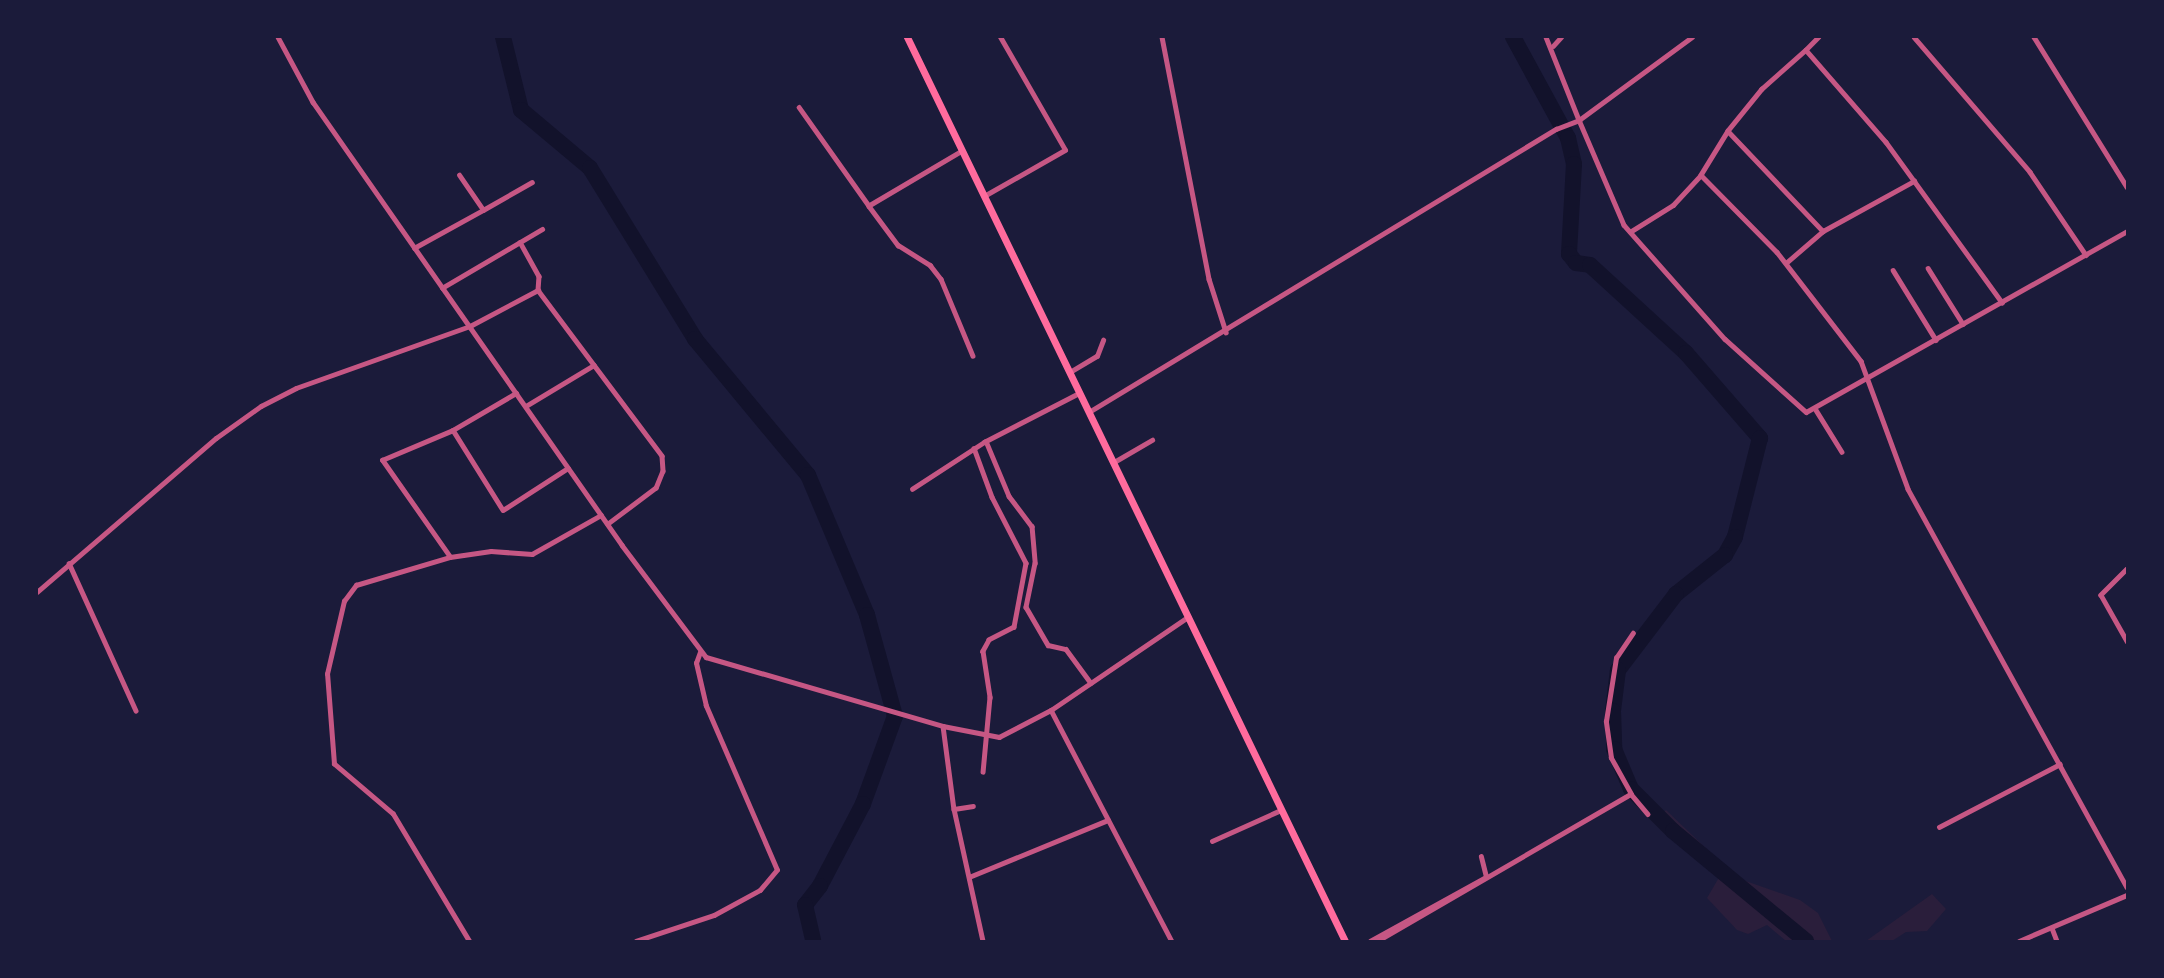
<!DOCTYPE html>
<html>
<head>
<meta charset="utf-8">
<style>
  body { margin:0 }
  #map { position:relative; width:2164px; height:978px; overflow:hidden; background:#1b1b3a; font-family:"Exo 2",sans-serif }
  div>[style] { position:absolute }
  .green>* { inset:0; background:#2a1e3b }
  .river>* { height:16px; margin:-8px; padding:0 8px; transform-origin:8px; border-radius:8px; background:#12122b }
  .minor>* { height:4.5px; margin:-2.25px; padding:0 2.25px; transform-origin:2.25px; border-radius:2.25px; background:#c65784 }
  .secondary>* { height:7px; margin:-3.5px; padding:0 3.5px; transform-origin:3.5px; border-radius:3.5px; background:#ff6b9d }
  span { translate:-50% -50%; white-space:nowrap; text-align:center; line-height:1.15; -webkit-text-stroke:7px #1b1b3a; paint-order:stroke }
  .frame { position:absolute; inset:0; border:38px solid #1b1b3a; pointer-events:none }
</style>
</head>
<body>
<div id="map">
  <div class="green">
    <div style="clip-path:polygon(1666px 810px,1737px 878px,1800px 900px,1818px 913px,1832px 941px,1786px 941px,1767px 925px,1748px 934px,1737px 930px,1707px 898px,1721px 874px,1659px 818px)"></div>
    <div style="clip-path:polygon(1932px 894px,1946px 909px,1927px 931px,1906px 932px,1892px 941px,1866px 941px)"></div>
  </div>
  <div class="river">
    <div style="left:503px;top:37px;width:75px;rotate:76.1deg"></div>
    <div style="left:521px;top:110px;width:90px;rotate:40deg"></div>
    <div style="left:590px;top:168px;width:201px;rotate:58.4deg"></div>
    <div style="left:695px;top:339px;width:177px;rotate:50.3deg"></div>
    <div style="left:808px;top:475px;width:152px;rotate:67.1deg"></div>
    <div style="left:867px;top:615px;width:105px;rotate:74.5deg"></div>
    <div style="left:895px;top:716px;width:94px;rotate:110deg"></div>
    <div style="left:863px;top:804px;width:93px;rotate:117.7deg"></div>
    <div style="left:820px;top:886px;width:24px;rotate:128deg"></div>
    <div style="left:805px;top:905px;width:37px;rotate:77deg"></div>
    <div style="left:1513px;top:37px;width:115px;rotate:61.4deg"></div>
    <div style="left:1568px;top:138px;width:27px;rotate:77deg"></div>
    <div style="left:1574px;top:164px;width:90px;rotate:93.2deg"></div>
    <div style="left:1569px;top:254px;width:11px;rotate:52deg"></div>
    <div style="left:1576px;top:263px;width:14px;rotate:8deg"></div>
    <div style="left:1590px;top:265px;width:130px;rotate:42.5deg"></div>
    <div style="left:1686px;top:353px;width:113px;rotate:49deg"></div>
    <div style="left:1760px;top:438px;width:102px;rotate:104.2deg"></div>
    <div style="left:1735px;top:537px;width:21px;rotate:119deg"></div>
    <div style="left:1725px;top:555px;width:63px;rotate:141.5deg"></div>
    <div style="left:1676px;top:594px;width:96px;rotate:127.3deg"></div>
    <div style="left:1618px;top:670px;width:41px;rotate:97deg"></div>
    <div style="left:1613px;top:711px;width:38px;rotate:88deg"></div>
    <div style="left:1614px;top:749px;width:43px;rotate:67deg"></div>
    <div style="left:1631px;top:789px;width:59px;rotate:45deg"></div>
    <div style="left:1673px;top:831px;width:173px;rotate:39.6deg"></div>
  </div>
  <div class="minor">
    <div style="left:278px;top:37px;width:74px;rotate:61.7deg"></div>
    <div style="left:313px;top:102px;width:540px;rotate:55.1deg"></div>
    <div style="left:622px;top:545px;width:140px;rotate:53.1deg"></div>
    <div style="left:706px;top:657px;width:247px;rotate:16.2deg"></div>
    <div style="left:943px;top:726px;width:57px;rotate:11.1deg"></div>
    <div style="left:999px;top:737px;width:59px;rotate:-27.4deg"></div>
    <div style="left:1051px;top:710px;width:166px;rotate:-34.2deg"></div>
    <div style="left:1162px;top:37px;width:247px;rotate:79deg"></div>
    <div style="left:1209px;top:279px;width:56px;rotate:72.2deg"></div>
    <div style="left:1546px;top:37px;width:89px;rotate:68.3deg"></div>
    <div style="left:1579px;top:120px;width:140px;rotate:-36.3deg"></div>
    <div style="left:1819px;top:37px;width:18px;rotate:135deg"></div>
    <div style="left:1806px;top:50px;width:122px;rotate:49deg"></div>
    <div style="left:1886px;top:142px;width:198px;rotate:54.1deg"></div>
    <div style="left:1914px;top:37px;width:178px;rotate:49.3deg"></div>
    <div style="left:2030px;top:172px;width:100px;rotate:56deg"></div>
    <div style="left:2034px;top:37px;width:176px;rotate:58.2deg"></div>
    <div style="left:1553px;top:46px;width:12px;rotate:-48deg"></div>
    <div style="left:1806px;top:50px;width:59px;rotate:138.4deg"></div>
    <div style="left:1762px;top:89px;width:54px;rotate:129deg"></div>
    <div style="left:1728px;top:131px;width:138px;rotate:46.5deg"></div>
    <div style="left:799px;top:107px;width:121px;rotate:54.7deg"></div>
    <div style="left:1728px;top:131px;width:52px;rotate:121.5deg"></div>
    <div style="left:1701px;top:175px;width:108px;rotate:45.4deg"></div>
    <div style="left:1777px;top:252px;width:138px;rotate:52.4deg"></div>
    <div style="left:1861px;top:361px;width:136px;rotate:69.8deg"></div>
    <div style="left:1908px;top:489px;width:454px;rotate:61.2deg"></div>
    <div style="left:962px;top:151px;width:108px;rotate:149.4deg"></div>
    <div style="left:869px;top:206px;width:49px;rotate:53.4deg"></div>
    <div style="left:898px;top:245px;width:38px;rotate:32deg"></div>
    <div style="left:930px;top:265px;width:18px;rotate:52deg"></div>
    <div style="left:941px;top:279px;width:83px;rotate:67.4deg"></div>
    <div style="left:984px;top:196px;width:93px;rotate:-29.6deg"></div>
    <div style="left:1065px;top:150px;width:130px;rotate:-119.9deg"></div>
    <div style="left:483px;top:210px;width:56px;rotate:-29.7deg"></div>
    <div style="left:1630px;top:232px;width:51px;rotate:-32.1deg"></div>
    <div style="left:1673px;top:205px;width:41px;rotate:-47deg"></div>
    <div style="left:520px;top:242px;width:39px;rotate:61deg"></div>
    <div style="left:539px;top:276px;width:14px;rotate:94deg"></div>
    <div style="left:414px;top:248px;width:79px;rotate:-28.8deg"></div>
    <div style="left:483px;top:210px;width:42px;rotate:-124.4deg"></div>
    <div style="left:1786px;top:263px;width:49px;rotate:-40.9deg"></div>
    <div style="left:1823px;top:231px;width:104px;rotate:-28.8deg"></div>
    <div style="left:1928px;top:268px;width:66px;rotate:58deg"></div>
    <div style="left:1893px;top:270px;width:82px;rotate:58.4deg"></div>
    <div style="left:442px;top:288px;width:116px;rotate:-30.5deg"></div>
    <div style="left:1070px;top:372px;width:31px;rotate:-31deg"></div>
    <div style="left:1097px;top:356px;width:17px;rotate:-69deg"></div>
    <div style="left:526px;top:406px;width:79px;rotate:-31.1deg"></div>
    <div style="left:1816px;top:410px;width:49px;rotate:58.2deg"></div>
    <div style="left:1089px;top:412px;width:546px;rotate:-31.22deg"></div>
    <div style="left:1556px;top:129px;width:25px;rotate:-21deg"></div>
    <div style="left:1579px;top:120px;width:114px;rotate:66.8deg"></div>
    <div style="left:1624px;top:225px;width:152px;rotate:48.5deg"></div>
    <div style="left:1725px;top:339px;width:109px;rotate:42deg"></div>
    <div style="left:1806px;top:412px;width:369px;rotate:-29.4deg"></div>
    <div style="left:453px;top:430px;width:94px;rotate:58deg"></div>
    <div style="left:503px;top:510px;width:77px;rotate:-32.9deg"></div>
    <div style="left:986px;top:441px;width:60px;rotate:67.3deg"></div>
    <div style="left:1009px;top:496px;width:38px;rotate:53deg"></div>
    <div style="left:1032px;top:526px;width:37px;rotate:85deg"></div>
    <div style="left:1035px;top:563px;width:45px;rotate:101.6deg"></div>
    <div style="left:1026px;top:607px;width:44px;rotate:59.9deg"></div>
    <div style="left:1048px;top:645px;width:18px;rotate:13deg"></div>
    <div style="left:1066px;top:649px;width:42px;rotate:53.7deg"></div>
    <div style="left:974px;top:448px;width:52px;rotate:69.8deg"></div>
    <div style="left:992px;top:497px;width:74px;rotate:62.7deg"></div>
    <div style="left:1026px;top:563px;width:65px;rotate:100.6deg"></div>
    <div style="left:1014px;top:627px;width:28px;rotate:153deg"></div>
    <div style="left:989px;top:640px;width:13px;rotate:119deg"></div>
    <div style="left:983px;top:651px;width:47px;rotate:81.3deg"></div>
    <div style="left:990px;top:697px;width:75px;rotate:95.3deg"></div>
    <div style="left:1114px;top:462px;width:44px;rotate:-30.1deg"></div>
    <div style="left:912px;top:489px;width:86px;rotate:-33.1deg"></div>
    <div style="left:984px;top:442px;width:107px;rotate:-27.3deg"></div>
    <div style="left:450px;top:557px;width:118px;rotate:-125deg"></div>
    <div style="left:382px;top:460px;width:77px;rotate:-22.9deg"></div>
    <div style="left:453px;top:430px;width:73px;rotate:-30.4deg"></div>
    <div style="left:69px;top:563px;width:162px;rotate:65.6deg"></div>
    <div style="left:2127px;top:569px;width:37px;rotate:135deg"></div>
    <div style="left:2101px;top:595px;width:53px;rotate:60.5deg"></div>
    <div style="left:37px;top:592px;width:236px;rotate:-40.7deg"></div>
    <div style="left:216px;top:438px;width:55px;rotate:-35.4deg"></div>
    <div style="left:261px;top:406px;width:39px;rotate:-27deg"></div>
    <div style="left:296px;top:388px;width:185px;rotate:-19.6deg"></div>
    <div style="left:470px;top:326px;width:77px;rotate:-27.9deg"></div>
    <div style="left:538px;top:290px;width:207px;rotate:53.2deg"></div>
    <div style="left:662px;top:456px;width:15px;rotate:86deg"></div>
    <div style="left:663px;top:471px;width:18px;rotate:112deg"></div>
    <div style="left:656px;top:488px;width:60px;rotate:143.1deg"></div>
    <div style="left:1051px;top:710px;width:261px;rotate:62.4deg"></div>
    <div style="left:943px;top:726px;width:84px;rotate:82.5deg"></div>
    <div style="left:954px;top:809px;width:135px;rotate:77.6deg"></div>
    <div style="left:1631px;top:794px;width:26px;rotate:50deg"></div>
    <div style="left:954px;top:809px;width:19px;rotate:-9deg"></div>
    <div style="left:1939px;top:827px;width:136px;rotate:-27.5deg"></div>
    <div style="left:1212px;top:841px;width:76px;rotate:-24.2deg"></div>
    <div style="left:969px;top:877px;width:150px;rotate:-22.3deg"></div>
    <div style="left:2052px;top:928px;width:14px;rotate:69deg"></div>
    <div style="left:469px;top:941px;width:148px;rotate:-120.9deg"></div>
    <div style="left:393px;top:814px;width:77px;rotate:-139.7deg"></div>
    <div style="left:334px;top:764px;width:90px;rotate:-94.4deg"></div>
    <div style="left:327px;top:674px;width:75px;rotate:-76.9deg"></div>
    <div style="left:344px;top:601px;width:20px;rotate:-53deg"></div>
    <div style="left:356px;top:585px;width:98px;rotate:-16.6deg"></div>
    <div style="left:450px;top:557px;width:41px;rotate:-8.3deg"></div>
    <div style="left:491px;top:551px;width:41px;rotate:4.2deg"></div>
    <div style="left:532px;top:554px;width:79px;rotate:-29.5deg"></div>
    <div style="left:636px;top:941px;width:82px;rotate:-18.4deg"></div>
    <div style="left:714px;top:915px;width:52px;rotate:-28.5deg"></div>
    <div style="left:760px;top:890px;width:26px;rotate:-50deg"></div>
    <div style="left:777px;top:870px;width:179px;rotate:-113.4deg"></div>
    <div style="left:706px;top:706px;width:44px;rotate:-103.1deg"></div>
    <div style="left:696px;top:663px;width:12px;rotate:-70deg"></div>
    <div style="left:1370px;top:941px;width:132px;rotate:-28.9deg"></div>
    <div style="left:1486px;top:877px;width:21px;rotate:-104deg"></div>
    <div style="left:1377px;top:941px;width:293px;rotate:-30.1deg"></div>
    <div style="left:1631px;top:794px;width:41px;rotate:-119.1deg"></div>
    <div style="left:1611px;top:758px;width:37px;rotate:-98deg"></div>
    <div style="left:1606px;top:721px;width:64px;rotate:-81deg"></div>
    <div style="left:1616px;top:658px;width:30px;rotate:-56deg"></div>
    <div style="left:2019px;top:941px;width:117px;rotate:-23.1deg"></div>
  </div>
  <div class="secondary">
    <div style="left:907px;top:37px;width:1005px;rotate:64.15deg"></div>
  </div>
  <div class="frame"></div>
</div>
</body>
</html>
